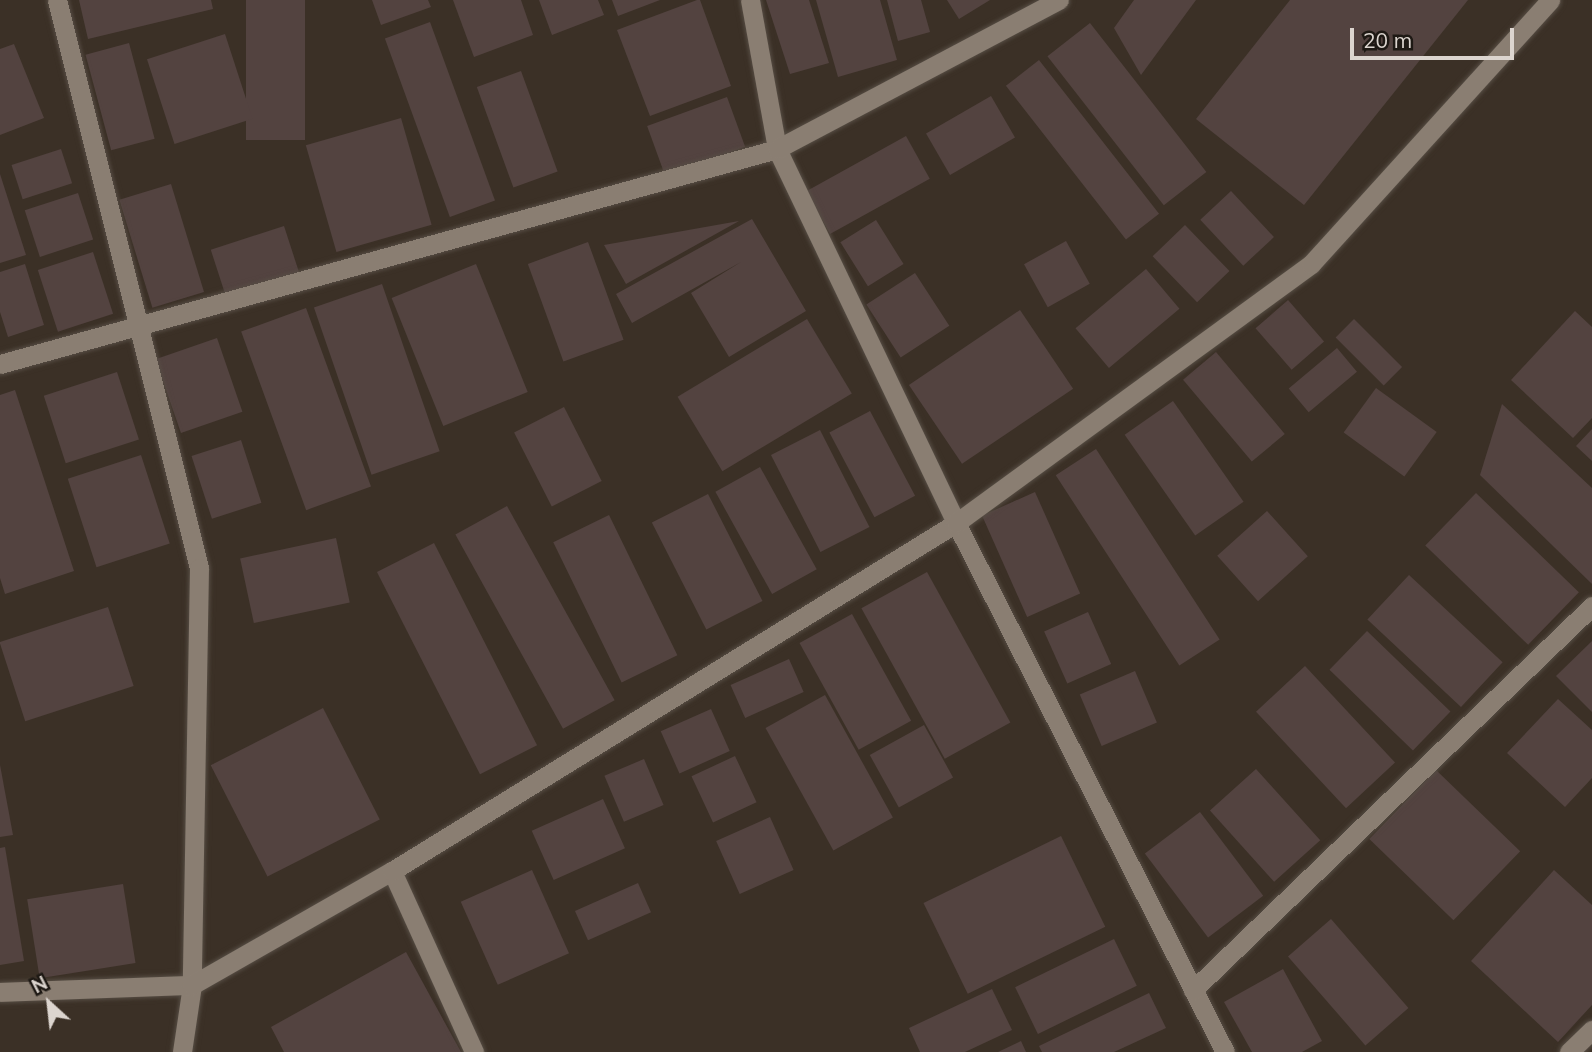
<!DOCTYPE html>
<html>
<head>
<meta charset="utf-8">
<style>
  body { margin:0 }
  #map { position:relative; width:1592px; height:1052px; overflow:hidden; background:#3b3026; font-family:Mulish,sans-serif }
  div>[style] { position:absolute }
  .building>* { inset:0; background:#534340; transform-origin:0 0 }
  .roads { filter:drop-shadow(0 0 2px #564d44) drop-shadow(0 0 2px #564d44) }
  .minor>* { height:19px; margin:-9.5px; padding:0 9.5px; transform-origin:9.5px; border-radius:9.5px; background:#8a7e72 }
  span { translate:-50% -50%; white-space:nowrap; text-align:center; line-height:1.15; -webkit-text-stroke:7px #1e1914; paint-order:stroke }
  .north { position:absolute; left:14px; top:968px; width:70px; height:70px; -webkit-text-stroke:5px #1e1914; paint-order:stroke; rotate:333deg; font-size:19px; font-weight:700; line-height:28px; text-align:center; color:#dcd5cf }
  .north::after { content:''; display:block; margin:auto; width:24px; height:32px; background:#dcd5cf; clip-path:polygon(50% 0,100% 100%,50% 72%,0 100%) }
  .scale { position:absolute; left:1350px; top:28px; width:164px; height:32px; box-sizing:border-box; border:4px solid #dcd5cf; border-top:0; padding-left:9px; font-size:21px; line-height:24px; white-space:nowrap; color:#dcd5cf; -webkit-text-stroke:5px #1e1914; paint-order:stroke }
</style>
</head>
<body>
<div id="map">
  <div class="building">
    <div style="clip-path:polygon(79px 0,211px 0,213px 9px,88px 39px)"></div>
    <div style="left:246px;top:0;width:59px;height:140px"></div>
    <div style="clip-path:polygon(372px 0,428px 0,431px 7px,381px 25px)"></div>
    <div style="clip-path:polygon(453px 0,521px 0,533px 35px,474px 57px)"></div>
    <div style="clip-path:polygon(539px 0,598px 0,604px 15px,552px 35px)"></div>
    <div style="clip-path:polygon(612px 0,660px 0,618px 16px)"></div>
    <div style="clip-path:polygon(697px 0,700px 0,731px 86px,650px 116px,617px 30px)"></div>
    <div style="clip-path:polygon(766px 0,809px 0,829px 63px,790px 74px)"></div>
    <div style="clip-path:polygon(816px 0,880px 0,897px 60px,838px 77px)"></div>
    <div style="clip-path:polygon(887px 0,921px 0,930px 32px,898px 41px)"></div>
    <div style="clip-path:polygon(947px 0,990px 0,959px 19px)"></div>
    <div style="clip-path:polygon(1134px 0,1196px 0,1141px 75px,1114px 28px)"></div>
    <div style="clip-path:polygon(1290px 0,1468px 0,1304px 205px,1196px 119px)"></div>
    <div style="left:430px;top:22px;width:190px;height:48px;rotate:70deg"></div>
    <div style="left:1090px;top:23px;width:189px;height:54px;rotate:52deg"></div>
    <div style="left:225px;top:34px;width:89px;height:82px;rotate:72deg"></div>
    <div style="left:129px;top:43px;width:99px;height:45px;rotate:75deg"></div>
    <div style="clip-path:polygon(14px 44px,44px 118px,0 135px,0 49px)"></div>
    <div style="left:1039px;top:60px;width:195px;height:42px;rotate:52deg"></div>
    <div style="left:521px;top:71px;width:107px;height:47px;rotate:70deg"></div>
    <div style="left:991px;top:96px;width:48px;height:75px;rotate:60deg"></div>
    <div style="left:727px;top:97px;width:53px;height:85px;rotate:70deg"></div>
    <div style="left:401px;top:118px;width:111px;height:99px;rotate:74deg"></div>
    <div style="left:906px;top:136px;width:49px;height:114px;rotate:61deg"></div>
    <div style="left:61px;top:149px;width:36px;height:52px;rotate:72deg"></div>
    <div style="clip-path:polygon(0 174px,26px 255px,0 263px)"></div>
    <div style="left:171px;top:184px;width:113px;height:54px;rotate:73deg"></div>
    <div style="left:1231px;top:191px;width:63px;height:42px;rotate:47deg"></div>
    <div style="left:78px;top:193px;width:49px;height:56px;rotate:72deg"></div>
    <div style="clip-path:polygon(752px 219px,806px 311px,729px 357px,691px 293px,741px 262px,632px 323px,616px 294px)"></div>
    <div style="left:876px;top:220px;width:52px;height:42px;rotate:58deg"></div>
    <div style="clip-path:polygon(739px 221px,626px 284px,604px 245px)"></div>
    <div style="left:1185px;top:225px;width:64px;height:45px;rotate:46deg"></div>
    <div style="left:284px;top:226px;width:52px;height:77px;rotate:72deg"></div>
    <div style="left:1066px;top:241px;width:49px;height:48px;rotate:61deg"></div>
    <div style="left:588px;top:242px;width:104px;height:64px;rotate:70deg"></div>
    <div style="left:93px;top:252px;width:65px;height:58px;rotate:72deg"></div>
    <div style="clip-path:polygon(25px 264px,44px 325px,8px 337px,0 312px,0 272px)"></div>
    <div style="left:476px;top:264px;width:138px;height:91px;rotate:68deg"></div>
    <div style="left:1146px;top:269px;width:52px;height:92px;rotate:50deg"></div>
    <div style="left:915px;top:273px;width:63px;height:58px;rotate:57deg"></div>
    <div style="left:382px;top:284px;width:177px;height:72px;rotate:71deg"></div>
    <div style="left:1288px;top:300px;width:55px;height:43px;rotate:49deg"></div>
    <div style="left:306px;top:308px;width:190px;height:69px;rotate:70deg"></div>
    <div style="left:1020px;top:310px;width:95px;height:134px;rotate:56deg"></div>
    <div style="clip-path:polygon(1575px 311px,1592px 327px,1592px 418px,1573px 438px,1511px 380px)"></div>
    <div style="left:807px;top:319px;width:87px;height:151px;rotate:59deg"></div>
    <div style="left:1354px;top:319px;width:68px;height:26px;rotate:45deg"></div>
    <div style="left:217px;top:338px;width:78px;height:65px;rotate:71deg"></div>
    <div style="left:1337px;top:348px;width:31px;height:63px;rotate:50deg"></div>
    <div style="left:1216px;top:352px;width:107px;height:43px;rotate:50deg"></div>
    <div style="left:117px;top:372px;width:71px;height:77px;rotate:72deg"></div>
    <div style="left:1376px;top:388px;width:75px;height:55px;rotate:36deg"></div>
    <div style="clip-path:polygon(15px 390px,74px 571px,5px 594px,0 578px,0 395px)"></div>
    <div style="left:1173px;top:401px;width:123px;height:59px;rotate:55deg"></div>
    <div style="clip-path:polygon(1502px 404px,1592px 488px,1592px 584px,1480px 475px)"></div>
    <div style="left:564px;top:407px;width:83px;height:56px;rotate:63deg"></div>
    <div style="left:870px;top:411px;width:96px;height:46px;rotate:62deg"></div>
    <div style="clip-path:polygon(1592px 429px,1592px 461px,1576px 446px)"></div>
    <div style="left:820px;top:430px;width:109px;height:55px;rotate:63deg"></div>
    <div style="left:241px;top:440px;width:66px;height:52px;rotate:72deg"></div>
    <div style="left:1096px;top:449px;width:227px;height:48px;rotate:57deg"></div>
    <div style="left:141px;top:455px;width:93px;height:77px;rotate:72deg"></div>
    <div style="left:760px;top:467px;width:117px;height:51px;rotate:61deg"></div>
    <div style="left:1035px;top:492px;width:111px;height:58px;rotate:66deg"></div>
    <div style="left:1476px;top:493px;width:143px;height:73px;rotate:44deg"></div>
    <div style="left:708px;top:494px;width:120px;height:63px;rotate:63deg"></div>
    <div style="left:507px;top:506px;width:222px;height:59px;rotate:61deg"></div>
    <div style="left:1267px;top:511px;width:61px;height:67px;rotate:48deg"></div>
    <div style="left:609px;top:515px;width:156px;height:62px;rotate:64deg"></div>
    <div style="left:336px;top:538px;width:66px;height:98px;rotate:78deg"></div>
    <div style="left:434px;top:543px;width:227px;height:64px;rotate:63deg"></div>
    <div style="left:927px;top:572px;width:172px;height:75px;rotate:61deg"></div>
    <div style="left:1409px;top:575px;width:128px;height:61px;rotate:43deg"></div>
    <div style="left:108px;top:607px;width:83px;height:114px;rotate:72deg"></div>
    <div style="left:1088px;top:612px;width:57px;height:48px;rotate:66deg"></div>
    <div style="left:852px;top:614px;width:122px;height:60px;rotate:61deg"></div>
    <div style="left:1367px;top:631px;width:116px;height:54px;rotate:44deg"></div>
    <div style="clip-path:polygon(1592px 641px,1592px 712px,1556px 676px)"></div>
    <div style="left:789px;top:659px;width:36px;height:64px;rotate:66deg"></div>
    <div style="left:1305px;top:666px;width:132px;height:67px;rotate:47deg"></div>
    <div style="left:1135px;top:671px;width:56px;height:60px;rotate:67deg"></div>
    <div style="left:825px;top:695px;width:140px;height:68px;rotate:61deg"></div>
    <div style="clip-path:polygon(1558px 699px,1592px 730px,1592px 778px,1565px 807px,1507px 753px)"></div>
    <div style="left:323px;top:708px;width:125px;height:126px;rotate:63deg"></div>
    <div style="left:711px;top:709px;width:46px;height:55px;rotate:66deg"></div>
    <div style="left:924px;top:725px;width:60px;height:62px;rotate:61deg"></div>
    <div style="left:735px;top:756px;width:51px;height:48px;rotate:65deg"></div>
    <div style="left:644px;top:759px;width:50px;height:43px;rotate:67deg"></div>
    <div style="clip-path:polygon(0 765px,13px 835px,0 837px)"></div>
    <div style="left:1256px;top:769px;width:96px;height:62px;rotate:48deg"></div>
    <div style="left:1436px;top:770px;width:117px;height:96px;rotate:44deg"></div>
    <div style="left:603px;top:799px;width:54px;height:78px;rotate:66deg"></div>
    <div style="left:1200px;top:812px;width:105px;height:69px;rotate:53deg"></div>
    <div style="left:770px;top:817px;width:58px;height:59px;rotate:66deg"></div>
    <div style="left:1061px;top:836px;width:101px;height:153px;rotate:64deg"></div>
    <div style="clip-path:polygon(5px 847px,24px 961px,0 965px,0 848px)"></div>
    <div style="left:532px;top:870px;width:91px;height:78px;rotate:66deg"></div>
    <div style="clip-path:polygon(1554px 870px,1592px 905px,1592px 1005px,1558px 1042px,1471px 961px)"></div>
    <div style="left:638px;top:883px;width:32px;height:69px;rotate:66deg"></div>
    <div style="left:123px;top:884px;width:80px;height:97px;rotate:81deg"></div>
    <div style="left:1331px;top:919px;width:118px;height:57px;rotate:49deg"></div>
    <div style="left:1114px;top:939px;width:52px;height:110px;rotate:64deg"></div>
    <div style="clip-path:polygon(406px 952px,461px 1052px,284px 1052px,271px 1027px)"></div>
    <div style="clip-path:polygon(1283px 969px,1322px 1041px,1302px 1052px,1252px 1052px,1224px 1002px)"></div>
    <div style="clip-path:polygon(992px 989px,1012px 1030px,965px 1052px,920px 1052px,909px 1028px)"></div>
    <div style="clip-path:polygon(1149px 993px,1166px 1028px,1114px 1052px,1042px 1052px,1039px 1046px)"></div>
    <div style="clip-path:polygon(1021px 1041px,1026px 1052px,998px 1052px)"></div>
  </div>
  <div class="roads">
    <div class="minor">
      <div style="left:57px;top:0;width:585px;rotate:75.96deg"></div>
      <div style="left:199px;top:568px;width:417px;rotate:91deg"></div>
      <div style="left:192px;top:985px;width:68px;rotate:98.5deg"></div>
      <div style="left:750px;top:0;width:151px;rotate:79.7deg"></div>
      <div style="left:777px;top:149px;width:415px;rotate:64.4deg"></div>
      <div style="left:956px;top:523px;width:593px;rotate:63.05deg"></div>
      <div style="left:0;top:364px;width:806px;rotate:-15.47deg"></div>
      <div style="left:777px;top:149px;width:319px;rotate:-27.9deg"></div>
      <div style="left:392px;top:871px;width:199px;rotate:65.6deg"></div>
      <div style="left:1193px;top:990px;width:554px;rotate:-43.9deg"></div>
      <div style="left:0;top:992px;width:192px;rotate:-2.1deg"></div>
      <div style="left:192px;top:985px;width:230px;rotate:-29.7deg"></div>
      <div style="left:392px;top:871px;width:663px;rotate:-31.68deg"></div>
      <div style="left:956px;top:523px;width:439px;rotate:-36.1deg"></div>
      <div style="left:1311px;top:264px;width:356px;rotate:-47.8deg"></div>
      <div style="left:1569px;top:1052px;width:32px;rotate:-44deg"></div>
    </div>
  </div>
  <div class="north">N</div>
  <div class="scale">20 m</div>
</div>
</body>
</html>
